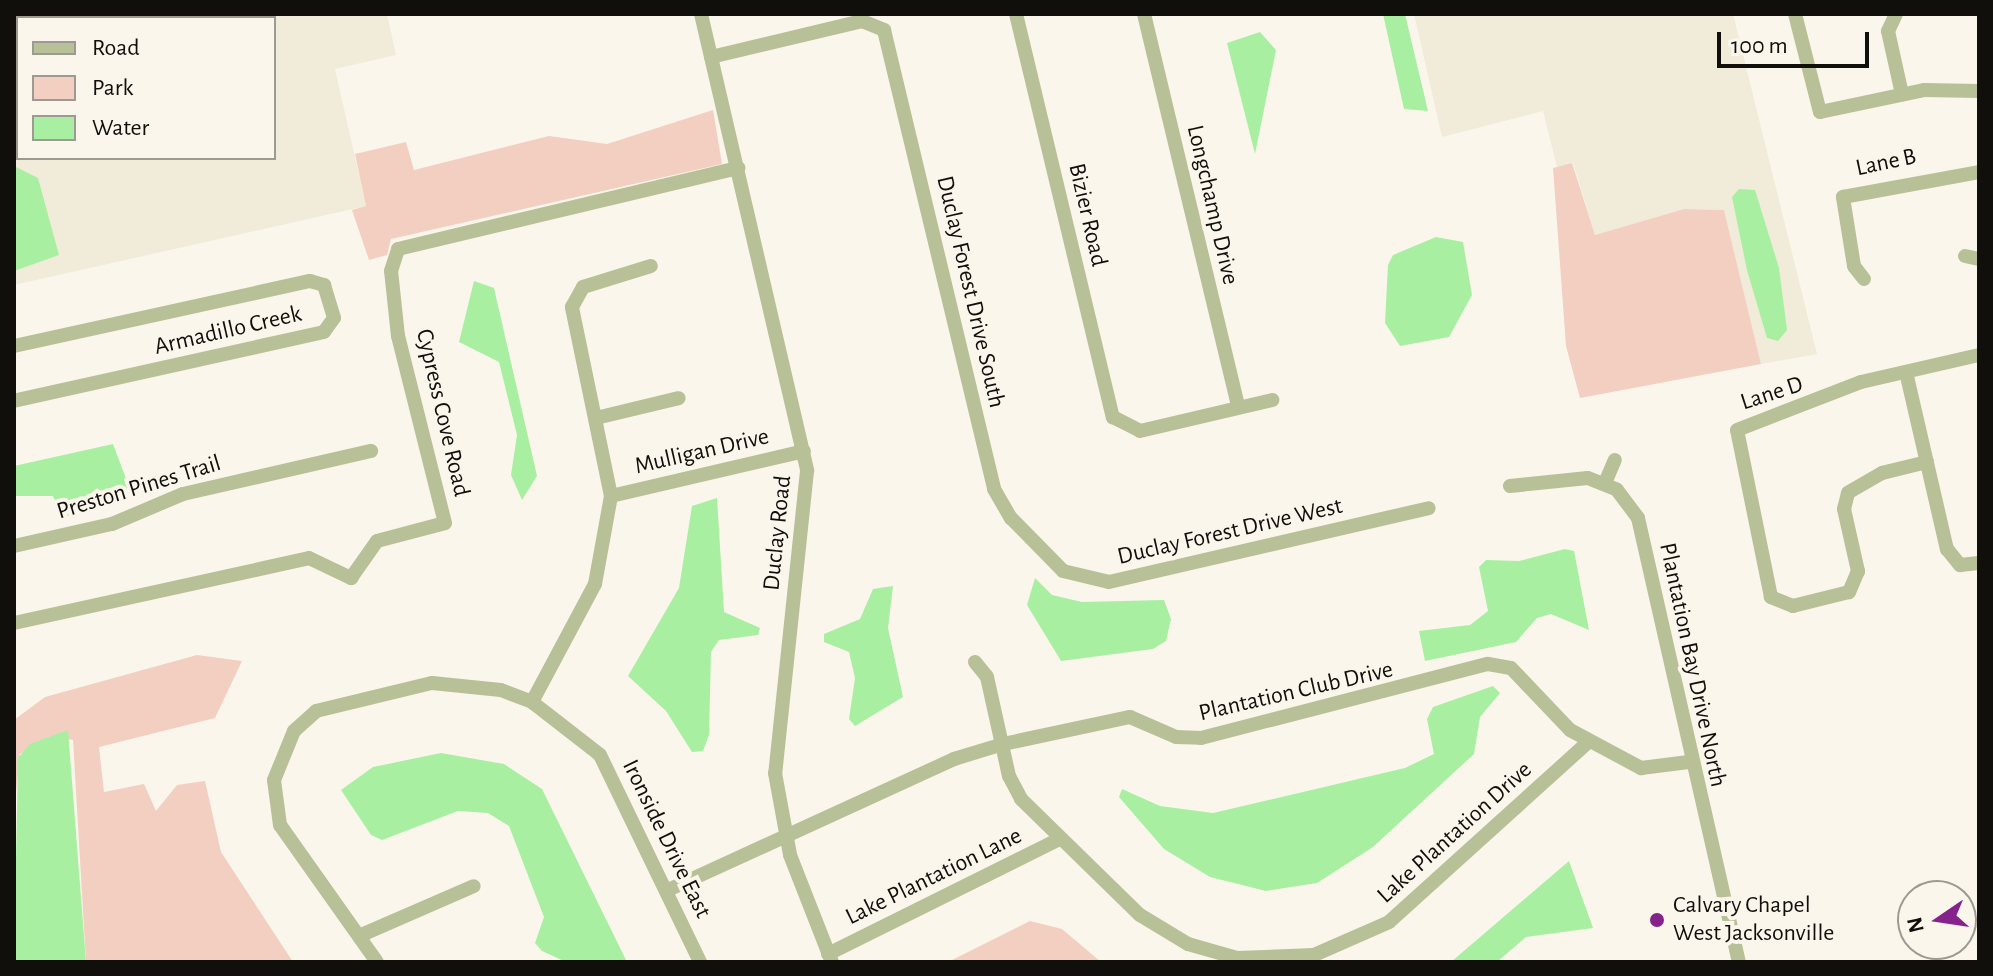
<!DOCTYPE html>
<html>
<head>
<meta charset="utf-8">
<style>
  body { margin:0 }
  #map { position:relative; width:1993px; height:976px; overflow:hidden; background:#faf6eb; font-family:"Alegreya Sans",sans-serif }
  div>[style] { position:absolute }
  .built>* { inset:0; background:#f1ebd9 }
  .green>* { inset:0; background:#f3cfc1 }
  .water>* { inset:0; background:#a8efa2 }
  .minor>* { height:14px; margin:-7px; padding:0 7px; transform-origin:7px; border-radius:7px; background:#b8c097 }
  .dots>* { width:22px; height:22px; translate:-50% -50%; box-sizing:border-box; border:4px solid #faf6eb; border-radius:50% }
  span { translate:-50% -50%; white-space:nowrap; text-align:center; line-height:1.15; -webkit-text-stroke:8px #faf6eb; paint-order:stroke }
  .street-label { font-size:24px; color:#100f0c }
  .poi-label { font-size:24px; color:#100f0c }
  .left { translate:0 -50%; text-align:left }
  .frame { position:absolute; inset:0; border:16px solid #100f0c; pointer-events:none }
  .legend { position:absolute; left:16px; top:16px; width:260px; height:144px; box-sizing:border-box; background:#faf6eb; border:2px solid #9c9a92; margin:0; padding:10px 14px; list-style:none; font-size:24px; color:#100f0c }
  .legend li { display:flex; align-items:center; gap:16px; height:40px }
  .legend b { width:40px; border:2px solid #9c9a92 }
  .north { position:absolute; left:1897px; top:880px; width:80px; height:80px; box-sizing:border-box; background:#faf6eb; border:2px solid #9c9a92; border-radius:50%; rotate:257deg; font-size:22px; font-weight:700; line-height:32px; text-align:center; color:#100f0c }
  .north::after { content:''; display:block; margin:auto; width:28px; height:36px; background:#85228b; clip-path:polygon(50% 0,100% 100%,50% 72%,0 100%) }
  .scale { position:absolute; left:1717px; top:32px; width:152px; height:36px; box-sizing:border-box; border:4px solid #100f0c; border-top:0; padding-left:10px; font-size:24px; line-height:28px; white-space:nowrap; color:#100f0c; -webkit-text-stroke:6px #faf6eb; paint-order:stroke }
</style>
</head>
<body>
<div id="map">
  <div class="built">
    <div style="clip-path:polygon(14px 14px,387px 14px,396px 55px,335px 69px,366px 206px,14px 285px,14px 149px,18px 158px,274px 158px,274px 18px,18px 18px,18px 68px)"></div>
    <div style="clip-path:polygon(1414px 14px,1733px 14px,1817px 354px,1761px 364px,1724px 210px,1684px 209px,1595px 235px,1573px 163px,1557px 167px,1543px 111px,1442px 137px)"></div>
  </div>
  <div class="green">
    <div style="clip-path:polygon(713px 110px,722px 164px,391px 239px,387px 255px,369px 260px,352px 210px,366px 206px,355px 154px,406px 142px,414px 170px,549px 136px,607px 144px)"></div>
    <div style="clip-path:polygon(1572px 163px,1595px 235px,1684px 209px,1724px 210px,1761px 364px,1580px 398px,1566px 346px,1553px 168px)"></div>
    <div style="clip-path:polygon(197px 655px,242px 661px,215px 718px,99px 747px,104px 792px,144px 784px,156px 811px,177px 785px,205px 781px,221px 852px,293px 962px,86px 962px,73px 740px,54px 737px,20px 754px,14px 813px,14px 720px,45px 697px)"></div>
    <div style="clip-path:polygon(1030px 921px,1062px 929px,1101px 962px,948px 962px)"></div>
  </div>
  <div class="water">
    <div style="clip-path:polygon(1383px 14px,1405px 14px,1428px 111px,1404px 109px)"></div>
    <div style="clip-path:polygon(1260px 32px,1276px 50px,1255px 154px,1227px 43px)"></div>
    <div style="clip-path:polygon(14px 166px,38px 178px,59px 255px,14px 271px)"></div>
    <div style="clip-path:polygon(1739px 189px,1755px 190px,1779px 268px,1787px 330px,1778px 341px,1767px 338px,1747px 270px,1732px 197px)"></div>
    <div style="clip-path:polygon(1436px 237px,1463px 242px,1472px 295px,1449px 337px,1400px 346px,1385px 323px,1388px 265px,1393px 255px)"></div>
    <div style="clip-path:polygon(474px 281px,494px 288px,537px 476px,522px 500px,511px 475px,517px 435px,499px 362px,459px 342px)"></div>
    <div style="clip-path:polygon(113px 444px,128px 484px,124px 501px,62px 517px,53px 496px,14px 496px,14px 466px)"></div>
    <div style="clip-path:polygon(717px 498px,724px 612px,760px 628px,758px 635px,719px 640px,711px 652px,709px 735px,703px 751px,692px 752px,666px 711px,628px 676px,679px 588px,692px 506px)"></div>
    <div style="clip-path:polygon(1565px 549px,1574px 551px,1589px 630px,1551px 614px,1537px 618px,1516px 642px,1425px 661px,1419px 631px,1470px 625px,1488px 611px,1479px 567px,1486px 560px,1519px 561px)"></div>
    <div style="clip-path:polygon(1035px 578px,1052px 595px,1082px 602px,1164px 600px,1171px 619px,1166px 641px,1153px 649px,1061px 661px,1027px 605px)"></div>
    <div style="clip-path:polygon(893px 586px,888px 628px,903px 697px,855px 726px,849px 719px,855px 678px,849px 652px,824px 642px,824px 634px,860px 619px,873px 589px)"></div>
    <div style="clip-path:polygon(1493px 686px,1500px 693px,1480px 717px,1474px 754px,1373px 847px,1317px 883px,1266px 891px,1210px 877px,1164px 849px,1119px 797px,1122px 789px,1160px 806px,1213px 813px,1405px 768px,1434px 754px,1427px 719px,1433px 707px)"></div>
    <div style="clip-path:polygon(68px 730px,86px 962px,14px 962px,18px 758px,30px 744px)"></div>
    <div style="clip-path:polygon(441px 753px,504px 764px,542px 789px,627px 962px,566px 962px,542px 951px,535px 943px,544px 917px,509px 826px,488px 813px,458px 811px,382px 840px,371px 835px,341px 790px,373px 767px)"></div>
    <div style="clip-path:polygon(1569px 861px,1593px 928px,1526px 937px,1497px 962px,1451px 962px)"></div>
  </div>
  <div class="minor">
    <div style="left:701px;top:14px;width:469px;rotate:76.9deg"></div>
    <div style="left:807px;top:471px;width:304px;rotate:96deg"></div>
    <div style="left:775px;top:773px;width:83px;rotate:79.6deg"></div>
    <div style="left:790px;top:855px;width:115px;rotate:68.6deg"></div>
    <div style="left:1016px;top:14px;width:415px;rotate:76.5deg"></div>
    <div style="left:1113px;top:417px;width:30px;rotate:27deg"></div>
    <div style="left:1140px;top:431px;width:136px;rotate:-13.2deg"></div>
    <div style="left:1144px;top:14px;width:404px;rotate:76.5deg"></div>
    <div style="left:1795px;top:14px;width:101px;rotate:75.7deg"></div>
    <div style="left:1820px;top:112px;width:106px;rotate:-11.9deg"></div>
    <div style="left:1924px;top:90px;width:55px;rotate:1deg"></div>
    <div style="left:1896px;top:14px;width:19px;rotate:115deg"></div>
    <div style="left:1888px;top:31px;width:65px;rotate:77.5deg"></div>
    <div style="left:711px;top:57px;width:155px;rotate:-13.4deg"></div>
    <div style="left:862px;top:21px;width:24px;rotate:22deg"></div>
    <div style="left:884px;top:30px;width:472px;rotate:76.5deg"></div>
    <div style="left:994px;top:489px;width:34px;rotate:60deg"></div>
    <div style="left:1011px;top:518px;width:74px;rotate:45.5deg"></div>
    <div style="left:1063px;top:571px;width:47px;rotate:13.4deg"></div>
    <div style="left:1109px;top:582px;width:328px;rotate:-13deg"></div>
    <div style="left:1965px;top:256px;width:14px;rotate:12deg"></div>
    <div style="left:1864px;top:279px;width:16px;rotate:-128deg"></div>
    <div style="left:1854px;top:266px;width:70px;rotate:-99.1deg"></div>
    <div style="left:1843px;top:197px;width:138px;rotate:-10.4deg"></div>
    <div style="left:14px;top:346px;width:303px;rotate:-12.4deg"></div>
    <div style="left:310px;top:281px;width:15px;rotate:16deg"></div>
    <div style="left:324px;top:285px;width:34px;rotate:73deg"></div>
    <div style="left:334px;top:318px;width:17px;rotate:126deg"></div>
    <div style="left:324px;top:332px;width:318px;rotate:167.5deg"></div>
    <div style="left:1906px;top:372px;width:182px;rotate:77deg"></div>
    <div style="left:1947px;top:549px;width:21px;rotate:51deg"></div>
    <div style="left:1960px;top:565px;width:19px;rotate:-6deg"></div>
    <div style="left:596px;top:418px;width:85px;rotate:-13.5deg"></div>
    <div style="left:1927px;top:462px;width:46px;rotate:166.3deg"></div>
    <div style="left:1882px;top:473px;width:39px;rotate:150deg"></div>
    <div style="left:1848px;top:493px;width:16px;rotate:104deg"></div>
    <div style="left:1844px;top:509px;width:64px;rotate:77.3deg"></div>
    <div style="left:1858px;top:571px;width:23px;rotate:113deg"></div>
    <div style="left:1849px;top:592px;width:58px;rotate:166deg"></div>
    <div style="left:1793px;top:606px;width:24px;rotate:-158deg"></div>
    <div style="left:1771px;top:597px;width:170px;rotate:-101.5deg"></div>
    <div style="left:1737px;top:430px;width:133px;rotate:-21.2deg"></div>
    <div style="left:1861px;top:382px;width:121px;rotate:-12.9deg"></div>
    <div style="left:1605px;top:483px;width:25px;rotate:-67deg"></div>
    <div style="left:1510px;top:486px;width:78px;rotate:-5.9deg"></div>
    <div style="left:1588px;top:478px;width:31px;rotate:22deg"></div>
    <div style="left:1617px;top:490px;width:35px;rotate:53deg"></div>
    <div style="left:1638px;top:518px;width:455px;rotate:77.2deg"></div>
    <div style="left:611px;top:496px;width:198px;rotate:-13.1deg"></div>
    <div style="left:14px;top:546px;width:100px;rotate:-12.7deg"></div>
    <div style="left:112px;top:524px;width:77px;rotate:-22.9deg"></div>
    <div style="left:183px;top:494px;width:193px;rotate:-12.9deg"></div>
    <div style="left:14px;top:623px;width:302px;rotate:-12.4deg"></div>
    <div style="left:309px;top:558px;width:47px;rotate:25.5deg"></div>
    <div style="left:351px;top:578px;width:45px;rotate:-54.9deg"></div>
    <div style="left:377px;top:541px;width:70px;rotate:-14.8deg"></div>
    <div style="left:445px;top:523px;width:193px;rotate:-104.1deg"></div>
    <div style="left:398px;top:336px;width:65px;rotate:-96.1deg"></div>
    <div style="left:391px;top:271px;width:23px;rotate:-72deg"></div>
    <div style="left:398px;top:249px;width:350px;rotate:-13.4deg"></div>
    <div style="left:975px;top:662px;width:19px;rotate:51deg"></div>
    <div style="left:987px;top:677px;width:101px;rotate:77.5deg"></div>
    <div style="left:1009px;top:776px;width:26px;rotate:62deg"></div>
    <div style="left:1021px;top:799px;width:166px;rotate:44.3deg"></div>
    <div style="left:1140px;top:915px;width:56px;rotate:31.1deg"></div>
    <div style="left:1188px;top:944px;width:51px;rotate:15.9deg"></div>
    <div style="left:1237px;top:958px;width:77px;rotate:-2.2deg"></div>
    <div style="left:1314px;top:955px;width:82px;rotate:-23.7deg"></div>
    <div style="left:1389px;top:922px;width:270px;rotate:-42.1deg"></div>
    <div style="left:532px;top:702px;width:134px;rotate:-61.9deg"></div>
    <div style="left:595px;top:584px;width:89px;rotate:-79.7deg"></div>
    <div style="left:611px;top:496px;width:193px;rotate:-101.7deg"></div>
    <div style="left:572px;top:307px;width:23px;rotate:-61deg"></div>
    <div style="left:583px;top:287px;width:71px;rotate:-17.2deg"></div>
    <div style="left:668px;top:890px;width:315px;rotate:-24.6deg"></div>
    <div style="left:954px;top:759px;width:51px;rotate:-17deg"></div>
    <div style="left:1003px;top:744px;width:130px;rotate:-12deg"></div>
    <div style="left:1130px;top:717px;width:50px;rotate:23.5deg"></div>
    <div style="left:1176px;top:737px;width:25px;rotate:2deg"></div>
    <div style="left:1201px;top:738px;width:296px;rotate:-14.5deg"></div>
    <div style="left:1488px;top:664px;width:23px;rotate:10deg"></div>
    <div style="left:1511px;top:668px;width:86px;rotate:46.4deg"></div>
    <div style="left:1570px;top:730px;width:81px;rotate:28.2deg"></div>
    <div style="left:1641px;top:768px;width:48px;rotate:-7.1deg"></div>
    <div style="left:359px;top:936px;width:125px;rotate:-23.5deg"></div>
    <div style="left:828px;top:954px;width:259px;rotate:-26.4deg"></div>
    <div style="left:377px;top:962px;width:168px;rotate:-125.3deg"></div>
    <div style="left:280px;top:825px;width:45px;rotate:-97.6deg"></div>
    <div style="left:274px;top:780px;width:53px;rotate:-67.8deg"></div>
    <div style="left:294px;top:731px;width:30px;rotate:-42deg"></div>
    <div style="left:316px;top:711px;width:119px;rotate:-13.6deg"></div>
    <div style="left:432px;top:683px;width:69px;rotate:5.8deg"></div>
    <div style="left:501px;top:690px;width:33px;rotate:21deg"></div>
    <div style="left:532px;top:702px;width:86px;rotate:37.9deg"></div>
    <div style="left:600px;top:755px;width:230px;rotate:64.2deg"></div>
  </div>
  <div class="dots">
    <div style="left:1657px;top:920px;background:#85228b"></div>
  </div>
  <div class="street-label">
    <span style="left:1886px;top:163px;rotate:-12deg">Lane B</span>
    <span style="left:1212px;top:205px;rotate:77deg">Longchamp Drive</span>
    <span style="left:1087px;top:215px;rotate:77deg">Bizier Road</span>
    <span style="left:970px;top:292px;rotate:77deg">Duclay Forest Drive South</span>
    <span style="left:228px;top:331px;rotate:-13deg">Armadillo Creek</span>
    <span style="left:1772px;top:394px;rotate:-18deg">Lane D</span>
    <span style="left:442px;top:413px;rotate:77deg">Cypress Cove Road</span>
    <span style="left:702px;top:452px;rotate:-13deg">Mulligan Drive</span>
    <span style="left:139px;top:488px;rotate:-17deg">Preston Pines Trail</span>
    <span style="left:1230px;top:532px;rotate:-13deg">Duclay Forest Drive West</span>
    <span style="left:778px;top:533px;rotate:-84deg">Duclay Road</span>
    <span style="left:1692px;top:665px;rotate:78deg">Plantation Bay Drive North</span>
    <span style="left:1296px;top:692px;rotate:-13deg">Plantation Club Drive</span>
    <span style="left:1455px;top:833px;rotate:-42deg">Lake Plantation Drive</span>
    <span style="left:666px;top:839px;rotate:64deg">Ironside Drive East</span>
    <span style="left:934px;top:877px;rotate:-26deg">Lake Plantation Lane</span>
  </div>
  <div class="poi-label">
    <span class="left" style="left:1673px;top:920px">Calvary Chapel<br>West Jacksonville</span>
  </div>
  <div class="frame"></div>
  <ul class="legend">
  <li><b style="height:10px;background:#b8c097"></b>Road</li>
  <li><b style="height:22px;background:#f3cfc1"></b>Park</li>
  <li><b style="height:22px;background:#a8efa2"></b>Water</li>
  </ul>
  <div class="north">N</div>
  <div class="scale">100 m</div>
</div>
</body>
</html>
